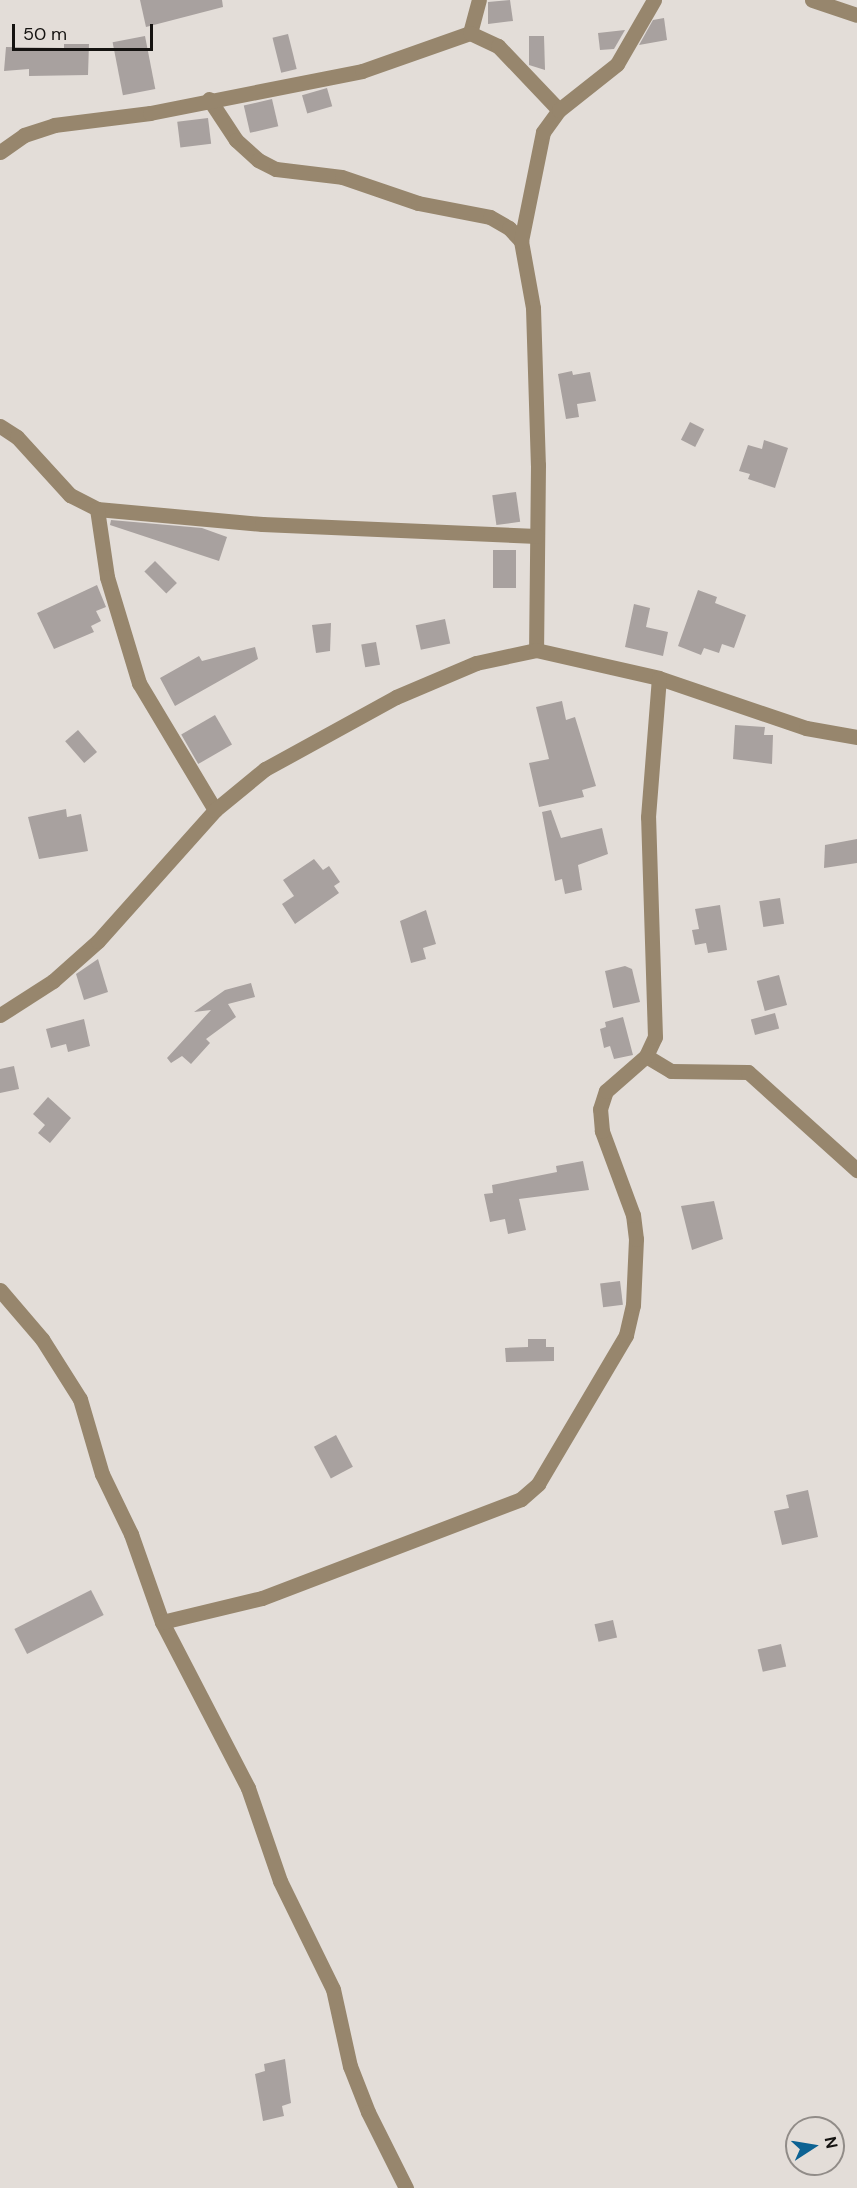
<!DOCTYPE html>
<html>
<head>
<meta charset="utf-8">
<style>
  body { margin:0 }
  #map { position:relative; width:857px; height:2188px; overflow:hidden; background:#e3ddd8; font-family:"DM Sans",sans-serif }
  div>[style] { position:absolute }
  .building>* { inset:0; background:#a8a19f; transform-origin:0 0 }
  .minor>* { height:15px; margin:-7.5px; padding:0 7.5px; transform-origin:7.5px; border-radius:7.5px; background:#97866d }
  span { translate:-50% -50%; white-space:nowrap; text-align:center; line-height:1.15; -webkit-text-stroke:6px #e3ddd8; paint-order:stroke }
  .north { position:absolute; left:785px; top:2116px; width:60px; height:60px; box-sizing:border-box; background:#e3ddd8; border:2px solid #918c88; border-radius:50%; rotate:78deg; font-size:16px; font-weight:700; line-height:24px; text-align:center; color:#151311 }
  .north::after { content:''; display:block; margin:auto; width:21px; height:27px; background:#0c6293; clip-path:polygon(50% 0,100% 100%,50% 72%,0 100%) }
  .scale { position:absolute; left:12px; top:24px; width:141px; height:27px; box-sizing:border-box; border:3px solid #151311; border-top:0; padding-left:8px; font-size:18px; line-height:21px; white-space:nowrap; color:#151311; -webkit-text-stroke:4px #e3ddd8; paint-order:stroke }
</style>
</head>
<body>
<div id="map">
  <div class="building">
    <div style="clip-path:polygon(140px 0,222px 0,223px 7px,146px 27px)"></div>
    <div style="clip-path:polygon(510px 0,513px 21px,488px 24px,488px 2px)"></div>
    <div style="clip-path:polygon(664px 18px,667px 40px,639px 45px,653px 20px)"></div>
    <div style="clip-path:polygon(625px 30px,614px 49px,600px 50px,598px 33px)"></div>
    <div style="left:288px;top:34px;width:36px;height:16px;rotate:76deg"></div>
    <div style="left:145px;top:36px;width:54px;height:33px;rotate:79deg"></div>
    <div style="clip-path:polygon(529px 36px,544px 36px,545px 70px,529px 65px)"></div>
    <div style="clip-path:polygon(64px 44px,89px 44px,88px 75px,29px 76px,29px 69px,4px 71px,6px 47px,64px 48px)"></div>
    <div style="left:327px;top:88px;width:19px;height:26px;rotate:74deg"></div>
    <div style="left:272px;top:99px;width:28px;height:29px;rotate:77deg"></div>
    <div style="left:208px;top:118px;width:26px;height:31px;rotate:83deg"></div>
    <div style="clip-path:polygon(572px 371px,573px 375px,590px 372px,596px 401px,577px 404px,579px 417px,566px 419px,558px 374px)"></div>
    <div style="left:690px;top:422px;width:16px;height:20px;rotate:27deg"></div>
    <div style="clip-path:polygon(764px 440px,788px 448px,775px 488px,748px 479px,750px 474px,739px 471px,748px 445px,762px 449px)"></div>
    <div style="left:516px;top:492px;width:30px;height:24px;rotate:82deg"></div>
    <div style="clip-path:polygon(111px 520px,202px 528px,227px 537px,219px 561px,110px 525px)"></div>
    <div style="left:493px;top:550px;width:23px;height:38px"></div>
    <div style="left:155px;top:561px;width:31px;height:15px;rotate:45deg"></div>
    <div style="clip-path:polygon(97px 585px,106px 607px,96px 611px,101px 621px,91px 626px,94px 632px,54px 649px,37px 613px)"></div>
    <div style="clip-path:polygon(698px 590px,717px 597px,715px 603px,746px 615px,734px 648px,722px 644px,719px 653px,704px 648px,701px 655px,678px 646px)"></div>
    <div style="clip-path:polygon(634px 604px,650px 608px,646px 627px,668px 632px,663px 656px,625px 647px)"></div>
    <div style="left:445px;top:619px;width:25px;height:30px;rotate:78deg"></div>
    <div style="clip-path:polygon(331px 623px,330px 651px,316px 653px,312px 625px)"></div>
    <div style="left:376px;top:642px;width:23px;height:15px;rotate:80deg"></div>
    <div style="clip-path:polygon(255px 647px,258px 659px,175px 706px,160px 678px,199px 656px,202px 661px)"></div>
    <div style="clip-path:polygon(562px 701px,566px 720px,575px 717px,596px 786px,582px 790px,584px 797px,539px 807px,529px 763px,549px 759px,536px 707px)"></div>
    <div style="left:215px;top:715px;width:34px;height:39px;rotate:60deg"></div>
    <div style="clip-path:polygon(735px 725px,765px 727px,764px 735px,773px 735px,772px 764px,733px 759px)"></div>
    <div style="left:78px;top:730px;width:29px;height:17px;rotate:49deg"></div>
    <div style="clip-path:polygon(66px 809px,67px 817px,81px 814px,88px 851px,39px 859px,28px 817px)"></div>
    <div style="clip-path:polygon(551px 810px,561px 838px,602px 828px,608px 854px,578px 865px,582px 890px,565px 894px,562px 879px,555px 881px,542px 812px)"></div>
    <div style="clip-path:polygon(857px 839px,857px 863px,824px 868px,825px 845px)"></div>
    <div style="clip-path:polygon(314px 859px,323px 870px,329px 866px,340px 882px,334px 886px,339px 893px,295px 924px,282px 904px,294px 896px,283px 880px)"></div>
    <div style="left:780px;top:898px;width:26px;height:21px;rotate:81deg"></div>
    <div style="clip-path:polygon(720px 905px,727px 950px,708px 953px,706px 943px,695px 945px,692px 930px,699px 929px,695px 909px)"></div>
    <div style="clip-path:polygon(426px 910px,436px 944px,423px 948px,426px 959px,411px 963px,400px 921px)"></div>
    <div style="clip-path:polygon(98px 959px,108px 992px,84px 1000px,76px 974px)"></div>
    <div style="clip-path:polygon(625px 966px,632px 969px,640px 1002px,613px 1008px,605px 971px)"></div>
    <div style="left:779px;top:975px;width:31px;height:23px;rotate:75deg"></div>
    <div style="clip-path:polygon(251px 983px,255px 997px,228px 1004px,236px 1017px,206px 1039px,210px 1043px,191px 1064px,182px 1056px,171px 1063px,167px 1058px,211px 1010px,194px 1012px,225px 990px)"></div>
    <div style="left:775px;top:1013px;width:16px;height:25px;rotate:75deg"></div>
    <div style="clip-path:polygon(623px 1017px,633px 1055px,614px 1059px,610px 1046px,604px 1048px,600px 1029px,606px 1027px,605px 1022px)"></div>
    <div style="clip-path:polygon(84px 1019px,90px 1046px,68px 1052px,66px 1044px,51px 1048px,46px 1029px)"></div>
    <div style="clip-path:polygon(14px 1066px,19px 1089px,0 1093px,0 1069px)"></div>
    <div style="clip-path:polygon(48px 1097px,71px 1118px,50px 1143px,38px 1133px,45px 1125px,33px 1114px)"></div>
    <div style="clip-path:polygon(583px 1161px,589px 1190px,519px 1199px,526px 1230px,508px 1234px,505px 1219px,490px 1222px,484px 1194px,493px 1193px,492px 1185px,557px 1172px,556px 1166px)"></div>
    <div style="clip-path:polygon(714px 1201px,723px 1239px,692px 1250px,681px 1206px)"></div>
    <div style="left:620px;top:1281px;width:24px;height:20px;rotate:83deg"></div>
    <div style="clip-path:polygon(528px 1339px,546px 1339px,546px 1347px,554px 1347px,554px 1361px,506px 1362px,505px 1348px,528px 1347px)"></div>
    <div style="left:336px;top:1435px;width:36px;height:25px;rotate:62deg"></div>
    <div style="clip-path:polygon(808px 1490px,818px 1537px,782px 1545px,774px 1511px,789px 1508px,786px 1495px)"></div>
    <div style="left:91px;top:1590px;width:28px;height:86px;rotate:63deg"></div>
    <div style="left:613px;top:1620px;width:18px;height:19px;rotate:77deg"></div>
    <div style="left:781px;top:1644px;width:23px;height:24px;rotate:77deg"></div>
    <div style="clip-path:polygon(285px 2059px,291px 2103px,282px 2106px,284px 2116px,263px 2121px,255px 2074px,265px 2071px,264px 2064px)"></div>
  </div>
  <div class="minor">
    <div style="left:812px;top:0;width:47px;rotate:18.4deg"></div>
    <div style="left:470px;top:33px;width:34px;rotate:-75deg"></div>
    <div style="left:209px;top:99px;width:49px;rotate:56.6deg"></div>
    <div style="left:236px;top:140px;width:30px;rotate:42deg"></div>
    <div style="left:258px;top:160px;width:20px;rotate:27deg"></div>
    <div style="left:276px;top:169px;width:66px;rotate:6.9deg"></div>
    <div style="left:342px;top:177px;width:80px;rotate:18.9deg"></div>
    <div style="left:418px;top:203px;width:73px;rotate:11deg"></div>
    <div style="left:490px;top:217px;width:22px;rotate:30deg"></div>
    <div style="left:509px;top:228px;width:18px;rotate:47deg"></div>
    <div style="left:521px;top:241px;width:68px;rotate:79.8deg"></div>
    <div style="left:533px;top:308px;width:157px;rotate:88.2deg"></div>
    <div style="left:538px;top:465px;width:185px;rotate:90.6deg"></div>
    <div style="left:0;top:152px;width:29px;rotate:-35deg"></div>
    <div style="left:24px;top:135px;width:32px;rotate:-18deg"></div>
    <div style="left:54px;top:125px;width:97px;rotate:-7.1deg"></div>
    <div style="left:150px;top:113px;width:216px;rotate:-11.2deg"></div>
    <div style="left:362px;top:71px;width:114px;rotate:-19.4deg"></div>
    <div style="left:470px;top:33px;width:31px;rotate:25deg"></div>
    <div style="left:498px;top:46px;width:88px;rotate:46.4deg"></div>
    <div style="left:521px;top:241px;width:111px;rotate:-78.6deg"></div>
    <div style="left:543px;top:132px;width:27px;rotate:-54deg"></div>
    <div style="left:559px;top:110px;width:74px;rotate:-38.4deg"></div>
    <div style="left:617px;top:64px;width:74px;rotate:-60deg"></div>
    <div style="left:0;top:426px;width:20px;rotate:33deg"></div>
    <div style="left:17px;top:437px;width:79px;rotate:47.6deg"></div>
    <div style="left:70px;top:495px;width:30px;rotate:27deg"></div>
    <div style="left:97px;top:509px;width:166px;rotate:5.2deg"></div>
    <div style="left:262px;top:524px;width:275px;rotate:2.5deg"></div>
    <div style="left:97px;top:509px;width:69px;rotate:81.6deg"></div>
    <div style="left:107px;top:577px;width:111px;rotate:73.2deg"></div>
    <div style="left:139px;top:683px;width:148px;rotate:59.1deg"></div>
    <div style="left:0;top:1015px;width:63px;rotate:-32.7deg"></div>
    <div style="left:53px;top:981px;width:60px;rotate:-41.6deg"></div>
    <div style="left:98px;top:941px;width:176px;rotate:-48.2deg"></div>
    <div style="left:215px;top:810px;width:65px;rotate:-39.4deg"></div>
    <div style="left:265px;top:769px;width:149px;rotate:-28.8deg"></div>
    <div style="left:396px;top:697px;width:87px;rotate:-23deg"></div>
    <div style="left:476px;top:663px;width:61px;rotate:-12.2deg"></div>
    <div style="left:536px;top:650px;width:126px;rotate:12.8deg"></div>
    <div style="left:659px;top:678px;width:155px;rotate:18.8deg"></div>
    <div style="left:806px;top:728px;width:52px;rotate:10deg"></div>
    <div style="left:646px;top:1056px;width:29px;rotate:31deg"></div>
    <div style="left:671px;top:1071px;width:77px;rotate:0.7deg"></div>
    <div style="left:748px;top:1072px;width:147px;rotate:42deg"></div>
    <div style="left:0;top:1290px;width:65px;rotate:49.4deg"></div>
    <div style="left:42px;top:1339px;width:71px;rotate:57.7deg"></div>
    <div style="left:80px;top:1399px;width:78px;rotate:73.7deg"></div>
    <div style="left:102px;top:1474px;width:67px;rotate:64.2deg"></div>
    <div style="left:131px;top:1534px;width:93px;rotate:70.6deg"></div>
    <div style="left:162px;top:1622px;width:187px;rotate:62.6deg"></div>
    <div style="left:248px;top:1788px;width:98px;rotate:71deg"></div>
    <div style="left:280px;top:1881px;width:120px;rotate:63.9deg"></div>
    <div style="left:333px;top:1989px;width:79px;rotate:77.6deg"></div>
    <div style="left:350px;top:2066px;width:49px;rotate:68.6deg"></div>
    <div style="left:368px;top:2112px;width:85px;rotate:63.4deg"></div>
    <div style="left:162px;top:1622px;width:103px;rotate:-13.5deg"></div>
    <div style="left:262px;top:1598px;width:277px;rotate:-20.9deg"></div>
    <div style="left:521px;top:1499px;width:23px;rotate:-41deg"></div>
    <div style="left:538px;top:1484px;width:173px;rotate:-59.4deg"></div>
    <div style="left:626px;top:1335px;width:31px;rotate:-77deg"></div>
    <div style="left:633px;top:1305px;width:66px;rotate:-87.4deg"></div>
    <div style="left:636px;top:1239px;width:24px;rotate:-97deg"></div>
    <div style="left:633px;top:1215px;width:90px;rotate:-110.3deg"></div>
    <div style="left:602px;top:1131px;width:22px;rotate:-95deg"></div>
    <div style="left:600px;top:1109px;width:19px;rotate:-72deg"></div>
    <div style="left:606px;top:1091px;width:53px;rotate:-41.2deg"></div>
    <div style="left:646px;top:1056px;width:21px;rotate:-65deg"></div>
    <div style="left:655px;top:1037px;width:220px;rotate:-91.8deg"></div>
    <div style="left:648px;top:817px;width:139px;rotate:-85.5deg"></div>
  </div>
  <div class="north">N</div>
  <div class="scale">50 m</div>
</div>
</body>
</html>
